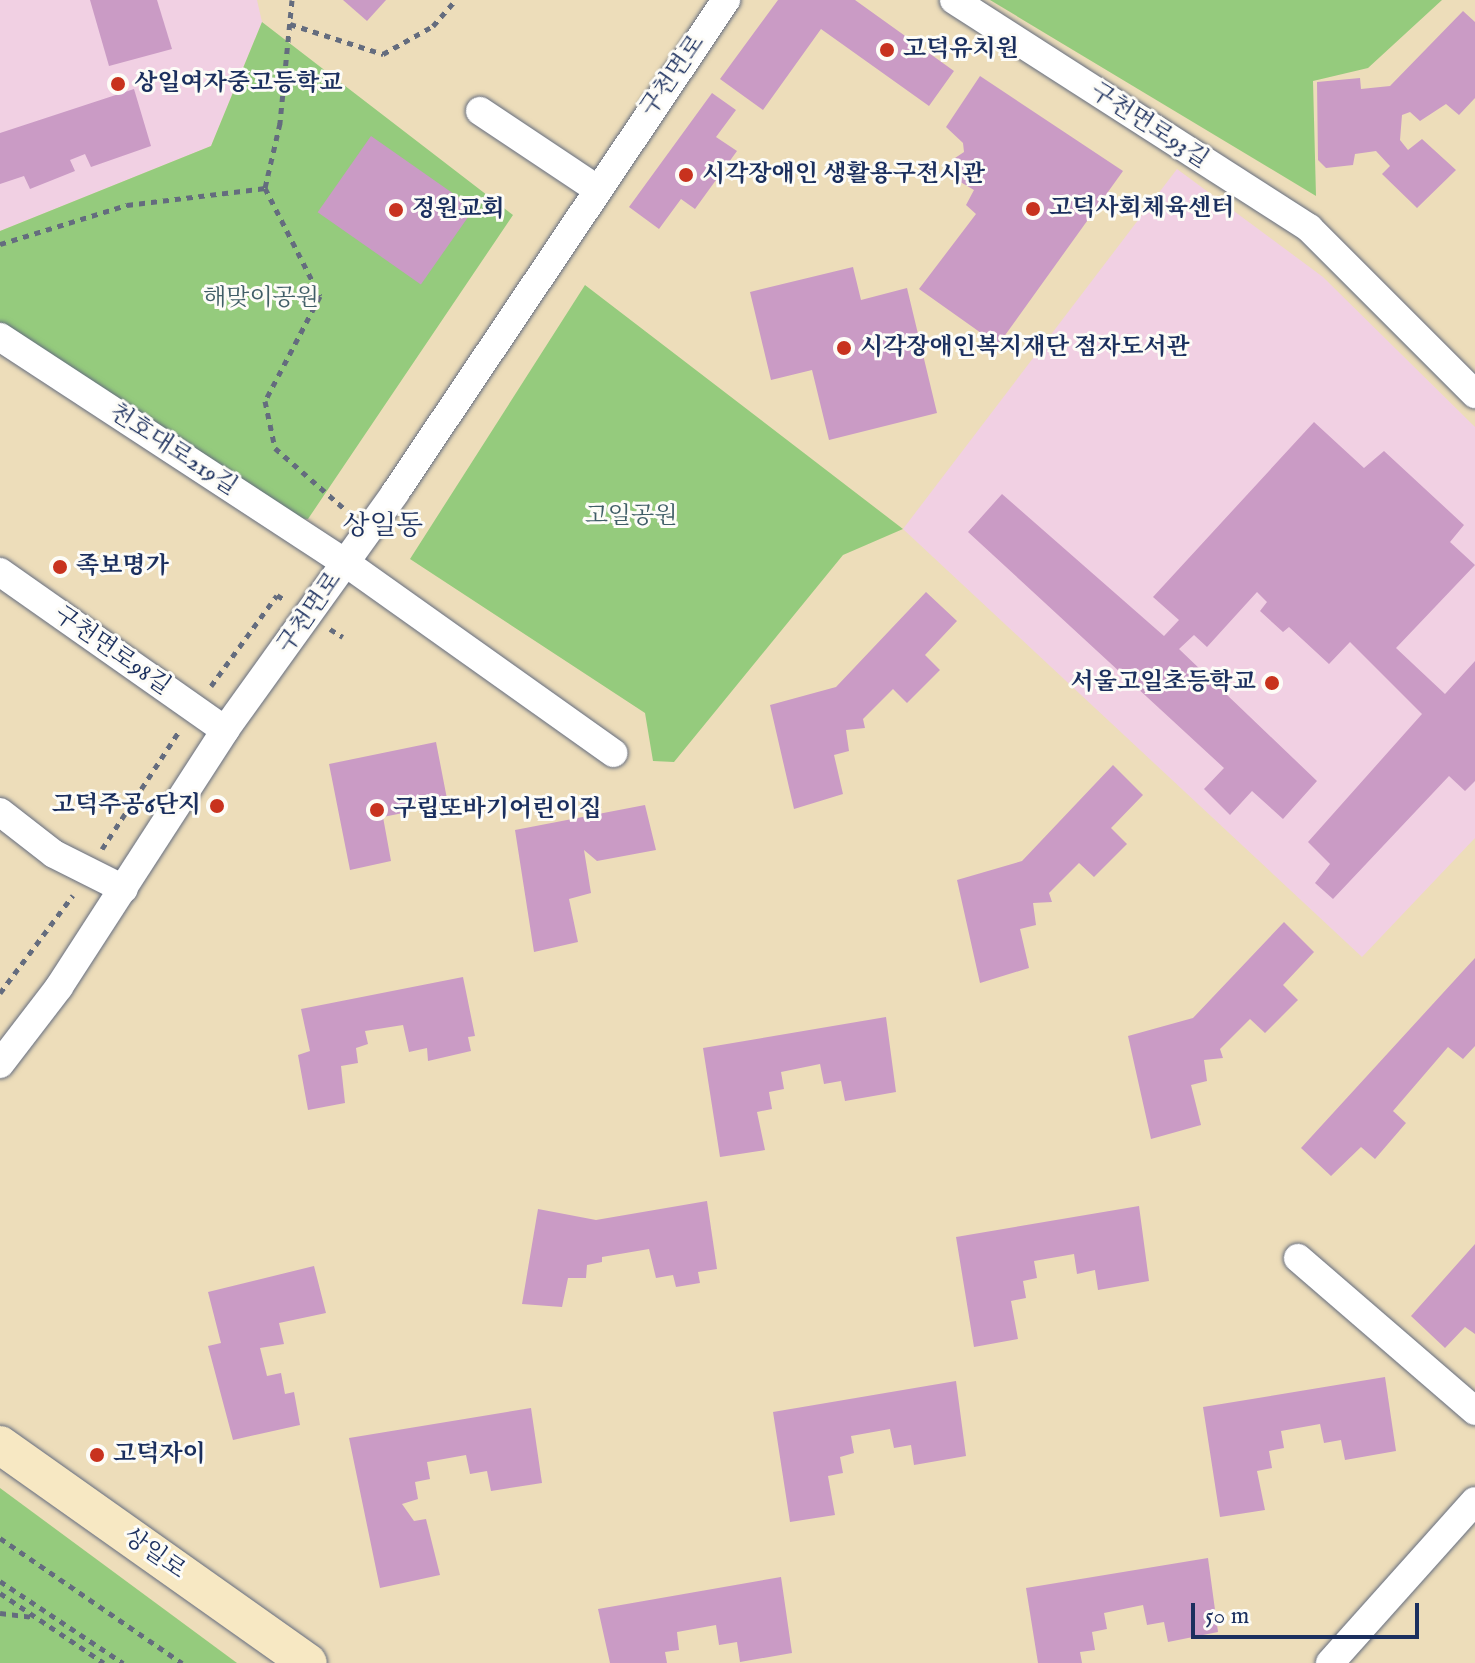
<!DOCTYPE html>
<html>
<head>
<meta charset="utf-8">
<style>
  body { margin:0 }
  #map { position:relative; width:1475px; height:1663px; overflow:hidden; background:#edddba; font-family:"IM FELL English","Noto Serif KR",serif }
  div>[style] { position:absolute }
  .built>* { inset:0; background:#f1d0e3 }
  .green>* { inset:0; background:#95cb7d }
  .building>* { inset:0; background:#ca9bc5; transform-origin:0 0 }
  .path>* { height:5px; margin-top:-2.5px; transform-origin:0; background:repeating-linear-gradient(90deg,#646c7e 0 6px,transparent 0 12px) }
  .roads { filter:drop-shadow(0 0 2px #646c7e) drop-shadow(0 0 2px #646c7e) }
  .minor>* { height:28px; margin:-14px; padding:0 14px; transform-origin:14px; border-radius:14px; background:#fff }
  .secondary>* { height:38px; margin:-19px; padding:0 19px; transform-origin:19px; border-radius:19px; background:#f7e8c3 }
  .dots>* { width:22px; height:22px; translate:-50% -50%; box-sizing:border-box; border:4px solid #fdfcf7; border-radius:50% }
  span { translate:-50% -50%; white-space:nowrap; text-align:center; line-height:1.15; -webkit-text-stroke:6px #fdfcf7; paint-order:stroke }
  .poi-label { font-size:24px; color:#1b2f5e; font-weight:700 }
  .left { translate:0 -50%; text-align:left }
  .right { translate:-100% -50%; text-align:right }
  .street-label { font-size:24px; color:#1b2f5e }
  .park-label { font-size:24px; color:#405e67 }
  .quarter-label { font-size:28px; color:#1b2f5e }
  .scale { position:absolute; left:1191px; top:1603px; width:228px; height:36px; box-sizing:border-box; border:4px solid #1b2f5e; border-top:0; padding-left:10px; font-size:24px; line-height:28px; white-space:nowrap; color:#1b2f5e; -webkit-text-stroke:6px #fdfcf7; paint-order:stroke }
</style>
</head>
<body>
<div id="map">
  <div class="built">
    <div style="clip-path:polygon(0 0,257px 0,262px 22px,211px 146px,0 231px)"></div>
    <div style="clip-path:polygon(1177px 169px,1323px 277px,1475px 427px,1475px 838px,1362px 957px,903px 529px)"></div>
  </div>
  <div class="green">
    <div style="clip-path:polygon(990px 0,1442px 0,1368px 68px,1313px 81px,1316px 196px)"></div>
    <div style="clip-path:polygon(262px 22px,513px 215px,308px 519px,298px 518px,0 322px,0 231px,211px 146px)"></div>
    <div style="clip-path:polygon(585px 285px,903px 529px,843px 555px,674px 762px,653px 761px,645px 713px,410px 559px)"></div>
    <div style="clip-path:polygon(0 1488px,237px 1663px,0 1663px)"></div>
  </div>
  <div class="building">
    <div style="clip-path:polygon(90px 0,157px 0,172px 49px,109px 66px)"></div>
    <div style="clip-path:polygon(343px 0,386px 0,367px 21px)"></div>
    <div style="clip-path:polygon(778px 0,855px 0,954px 71px,929px 106px,821px 29px,763px 110px,720px 79px)"></div>
    <div style="clip-path:polygon(1463px 11px,1475px 22px,1475px 98px,1459px 115px,1446px 104px,1420px 121px,1410px 112px,1402px 115px,1400px 140px,1408px 150px,1422px 139px,1456px 170px,1417px 208px,1382px 174px,1390px 166px,1376px 151px,1355px 154px,1353px 165px,1326px 168px,1318px 160px,1317px 82px,1360px 78px,1361px 89px,1390px 86px)"></div>
    <div style="clip-path:polygon(980px 76px,1123px 171px,998px 345px,919px 289px,976px 214px,966px 205px,974px 190px,957px 180px,955px 158px,964px 152px,963px 143px,946px 127px)"></div>
    <div style="clip-path:polygon(134px 89px,151px 146px,91px 167px,85px 154px,70px 160px,75px 171px,30px 189px,24px 176px,0 184px,0 133px)"></div>
    <div style="clip-path:polygon(712px 93px,736px 110px,716px 137px,737px 151px,695px 209px,681px 199px,659px 229px,629px 207px)"></div>
    <div style="left:371px;top:136px;width:126px;height:93px;rotate:35deg"></div>
    <div style="clip-path:polygon(853px 267px,861px 300px,907px 288px,937px 413px,829px 440px,812px 370px,771px 380px,750px 292px)"></div>
    <div style="clip-path:polygon(1314px 422px,1364px 468px,1384px 451px,1464px 525px,1450px 542px,1475px 565px,1396px 648px,1445px 694px,1475px 661px,1475px 781px,1465px 791px,1449px 776px,1333px 899px,1315px 883px,1330px 864px,1308px 842px,1422px 714px,1350px 642px,1329px 664px,1289px 627px,1283px 632px,1260px 611px,1267px 602px,1257px 592px,1207px 647px,1194px 635px,1179px 649px,1317px 781px,1283px 819px,1252px 791px,1230px 815px,1204px 789px,1224px 768px,968px 532px,1002px 494px,1164px 636px,1179px 620px,1153px 597px)"></div>
    <div style="clip-path:polygon(926px 592px,957px 621px,925px 655px,940px 670px,907px 703px,893px 689px,863px 719px,865px 728px,846px 730px,849px 751px,834px 755px,843px 794px,794px 809px,770px 705px,836px 687px)"></div>
    <div style="clip-path:polygon(436px 742px,448px 804px,383px 817px,391px 861px,350px 870px,329px 764px)"></div>
    <div style="clip-path:polygon(1113px 765px,1143px 795px,1111px 828px,1127px 844px,1094px 877px,1079px 863px,1049px 893px,1052px 902px,1033px 903px,1036px 925px,1020px 929px,1029px 968px,980px 983px,957px 880px,1022px 861px)"></div>
    <div style="clip-path:polygon(645px 805px,656px 850px,597px 861px,584px 850px,591px 893px,569px 899px,578px 942px,534px 952px,515px 830px)"></div>
    <div style="clip-path:polygon(1284px 922px,1314px 952px,1283px 985px,1298px 1000px,1265px 1033px,1250px 1019px,1220px 1049px,1223px 1058px,1204px 1060px,1207px 1081px,1191px 1085px,1201px 1125px,1151px 1139px,1128px 1036px,1193px 1018px)"></div>
    <div style="clip-path:polygon(1475px 958px,1475px 1046px,1463px 1059px,1448px 1047px,1393px 1111px,1406px 1123px,1375px 1159px,1361px 1147px,1331px 1176px,1301px 1148px)"></div>
    <div style="clip-path:polygon(463px 977px,475px 1036px,468px 1037px,471px 1051px,428px 1061px,427px 1048px,409px 1052px,403px 1025px,365px 1031px,368px 1044px,356px 1048px,358px 1063px,341px 1066px,345px 1103px,308px 1110px,298px 1055px,310px 1051px,301px 1009px)"></div>
    <div style="clip-path:polygon(886px 1017px,896px 1092px,845px 1101px,841px 1081px,824px 1084px,820px 1064px,781px 1072px,784px 1089px,769px 1092px,772px 1109px,757px 1112px,765px 1150px,720px 1157px,703px 1048px)"></div>
    <div style="clip-path:polygon(707px 1201px,717px 1269px,698px 1272px,700px 1283px,676px 1287px,673px 1275px,656px 1278px,649px 1249px,602px 1257px,602px 1262px,587px 1265px,586px 1278px,568px 1278px,562px 1307px,522px 1304px,538px 1209px,596px 1220px)"></div>
    <div style="clip-path:polygon(1139px 1206px,1149px 1281px,1098px 1290px,1095px 1270px,1077px 1274px,1074px 1254px,1034px 1261px,1037px 1278px,1023px 1281px,1026px 1298px,1011px 1301px,1018px 1339px,974px 1347px,956px 1237px)"></div>
    <div style="clip-path:polygon(1475px 1244px,1475px 1334px,1465px 1327px,1445px 1348px,1411px 1316px)"></div>
    <div style="clip-path:polygon(314px 1266px,326px 1313px,279px 1323px,284px 1344px,260px 1348px,267px 1376px,281px 1373px,285px 1394px,294px 1392px,300px 1425px,233px 1440px,208px 1346px,221px 1343px,208px 1292px)"></div>
    <div style="clip-path:polygon(1385px 1377px,1396px 1451px,1345px 1460px,1341px 1440px,1324px 1443px,1320px 1424px,1281px 1431px,1284px 1448px,1269px 1451px,1272px 1468px,1257px 1471px,1265px 1510px,1220px 1517px,1203px 1407px)"></div>
    <div style="clip-path:polygon(956px 1381px,966px 1456px,914px 1465px,911px 1445px,894px 1448px,890px 1429px,851px 1436px,854px 1453px,840px 1457px,843px 1473px,828px 1476px,835px 1515px,790px 1522px,773px 1412px)"></div>
    <div style="clip-path:polygon(531px 1408px,542px 1483px,491px 1491px,487px 1471px,470px 1474px,466px 1455px,427px 1462px,430px 1479px,415px 1482px,418px 1499px,402px 1504px,414px 1521px,426px 1519px,440px 1575px,380px 1588px,349px 1438px)"></div>
    <div style="clip-path:polygon(1208px 1558px,1218px 1632px,1168px 1642px,1164px 1622px,1147px 1625px,1143px 1605px,1104px 1613px,1107px 1629px,1092px 1632px,1095px 1650px,1080px 1652px,1082px 1663px,1038px 1663px,1026px 1588px)"></div>
    <div style="clip-path:polygon(781px 1577px,792px 1653px,740px 1662px,737px 1642px,719px 1645px,716px 1625px,677px 1632px,679px 1650px,665px 1652px,667px 1663px,610px 1663px,598px 1609px)"></div>
  </div>
  <div class="path">
    <div style="left:292px;top:0;width:124px;rotate:95.6deg"></div>
    <div style="left:280px;top:123px;width:67px;rotate:103deg"></div>
    <div style="left:265px;top:188px;width:121px;rotate:63deg"></div>
    <div style="left:320px;top:296px;width:119px;rotate:117.6deg"></div>
    <div style="left:265px;top:401px;width:48px;rotate:78deg"></div>
    <div style="left:275px;top:448px;width:97px;rotate:41.2deg"></div>
    <div style="left:290px;top:24px;width:98px;rotate:17.9deg"></div>
    <div style="left:383px;top:54px;width:57px;rotate:-29.2deg"></div>
    <div style="left:433px;top:26px;width:35px;rotate:-49deg"></div>
    <div style="left:0;top:244px;width:133px;rotate:-17.1deg"></div>
    <div style="left:127px;top:205px;width:139px;rotate:-7deg"></div>
    <div style="left:330px;top:629px;width:15px;rotate:32deg"></div>
    <div style="left:211px;top:686px;width:112px;rotate:-54deg"></div>
    <div style="left:277px;top:595px;width:9px;rotate:32deg"></div>
    <div style="left:102px;top:849px;width:142px;rotate:-56.8deg"></div>
    <div style="left:0;top:993px;width:122px;rotate:-53.3deg"></div>
    <div style="left:0;top:1538px;width:221px;rotate:34.5deg"></div>
    <div style="left:0;top:1581px;width:148px;rotate:33.7deg"></div>
    <div style="left:0;top:1593px;width:125px;rotate:33.9deg"></div>
    <div style="left:0;top:1613px;width:34px;rotate:7deg"></div>
  </div>
  <div class="roads">
    <div class="minor">
      <div style="left:954px;top:0;width:422px;rotate:32.7deg"></div>
      <div style="left:1309px;top:228px;width:235px;rotate:45deg"></div>
      <div style="left:480px;top:111px;width:141px;rotate:33.7deg"></div>
      <div style="left:0;top:337px;width:413px;rotate:33.2deg"></div>
      <div style="left:346px;top:563px;width:328px;rotate:35.4deg"></div>
      <div style="left:0;top:572px;width:275px;rotate:35.1deg"></div>
      <div style="left:0;top:812px;width:68px;rotate:37.9deg"></div>
      <div style="left:54px;top:854px;width:78px;rotate:26.6deg"></div>
      <div style="left:0;top:1064px;width:97px;rotate:-52.5deg"></div>
      <div style="left:59px;top:987px;width:306px;rotate:-57.1deg"></div>
      <div style="left:225px;top:730px;width:292px;rotate:-54.3deg"></div>
      <div style="left:395px;top:493px;width:594px;rotate:-56.12deg"></div>
      <div style="left:1298px;top:1258px;width:234px;rotate:40.8deg"></div>
      <div style="left:1330px;top:1663px;width:217px;rotate:-48.2deg"></div>
    </div>
    <div class="secondary">
      <div style="left:0;top:1445px;width:377px;rotate:35.3deg"></div>
    </div>
  </div>
  <div class="dots">
    <div style="left:887px;top:50px;background:#c8321e"></div>
    <div style="left:118px;top:84px;background:#c8321e"></div>
    <div style="left:686px;top:175px;background:#c8321e"></div>
    <div style="left:1033px;top:209px;background:#c8321e"></div>
    <div style="left:396px;top:210px;background:#c8321e"></div>
    <div style="left:844px;top:348px;background:#c8321e"></div>
    <div style="left:60px;top:567px;background:#c8321e"></div>
    <div style="left:1272px;top:683px;background:#c8321e"></div>
    <div style="left:217px;top:806px;background:#c8321e"></div>
    <div style="left:377px;top:810px;background:#c8321e"></div>
    <div style="left:97px;top:1455px;background:#c8321e"></div>
  </div>
  <div class="poi-label">
    <span class="left" style="left:903px;top:50px">고덕유치원</span>
    <span class="left" style="left:134px;top:84px">상일여자중고등학교</span>
    <span class="left" style="left:702px;top:175px">시각장애인 생활용구전시관</span>
    <span class="left" style="left:1049px;top:209px">고덕사회체육센터</span>
    <span class="left" style="left:412px;top:210px">정원교회</span>
    <span class="left" style="left:860px;top:348px">시각장애인복지재단 점자도서관</span>
    <span class="left" style="left:76px;top:567px">족보명가</span>
    <span class="right" style="left:1256px;top:683px">서울고일초등학교</span>
    <span class="right" style="left:201px;top:806px">고덕주공6단지</span>
    <span class="left" style="left:393px;top:810px">구립또바기어린이집</span>
    <span class="left" style="left:113px;top:1455px">고덕자이</span>
  </div>
  <div class="street-label">
    <span style="left:673px;top:76px;rotate:-55deg">구천면로</span>
    <span style="left:1149px;top:126px;rotate:33deg">구천면로93길</span>
    <span style="left:173px;top:450px;rotate:33deg">천호대로219길</span>
    <span style="left:310px;top:613px;rotate:-55deg">구천면로</span>
    <span style="left:112px;top:651px;rotate:35deg">구천면로98길</span>
    <span style="left:154px;top:1554px;rotate:35deg">상일로</span>
  </div>
  <div class="park-label">
    <span style="left:261px;top:299px">해맞이공원</span>
    <span style="left:631px;top:517px">고일공원</span>
  </div>
  <div class="quarter-label">
    <span style="left:383px;top:527px">상일동</span>
  </div>
  <div class="scale">50 m</div>
</div>
</body>
</html>
